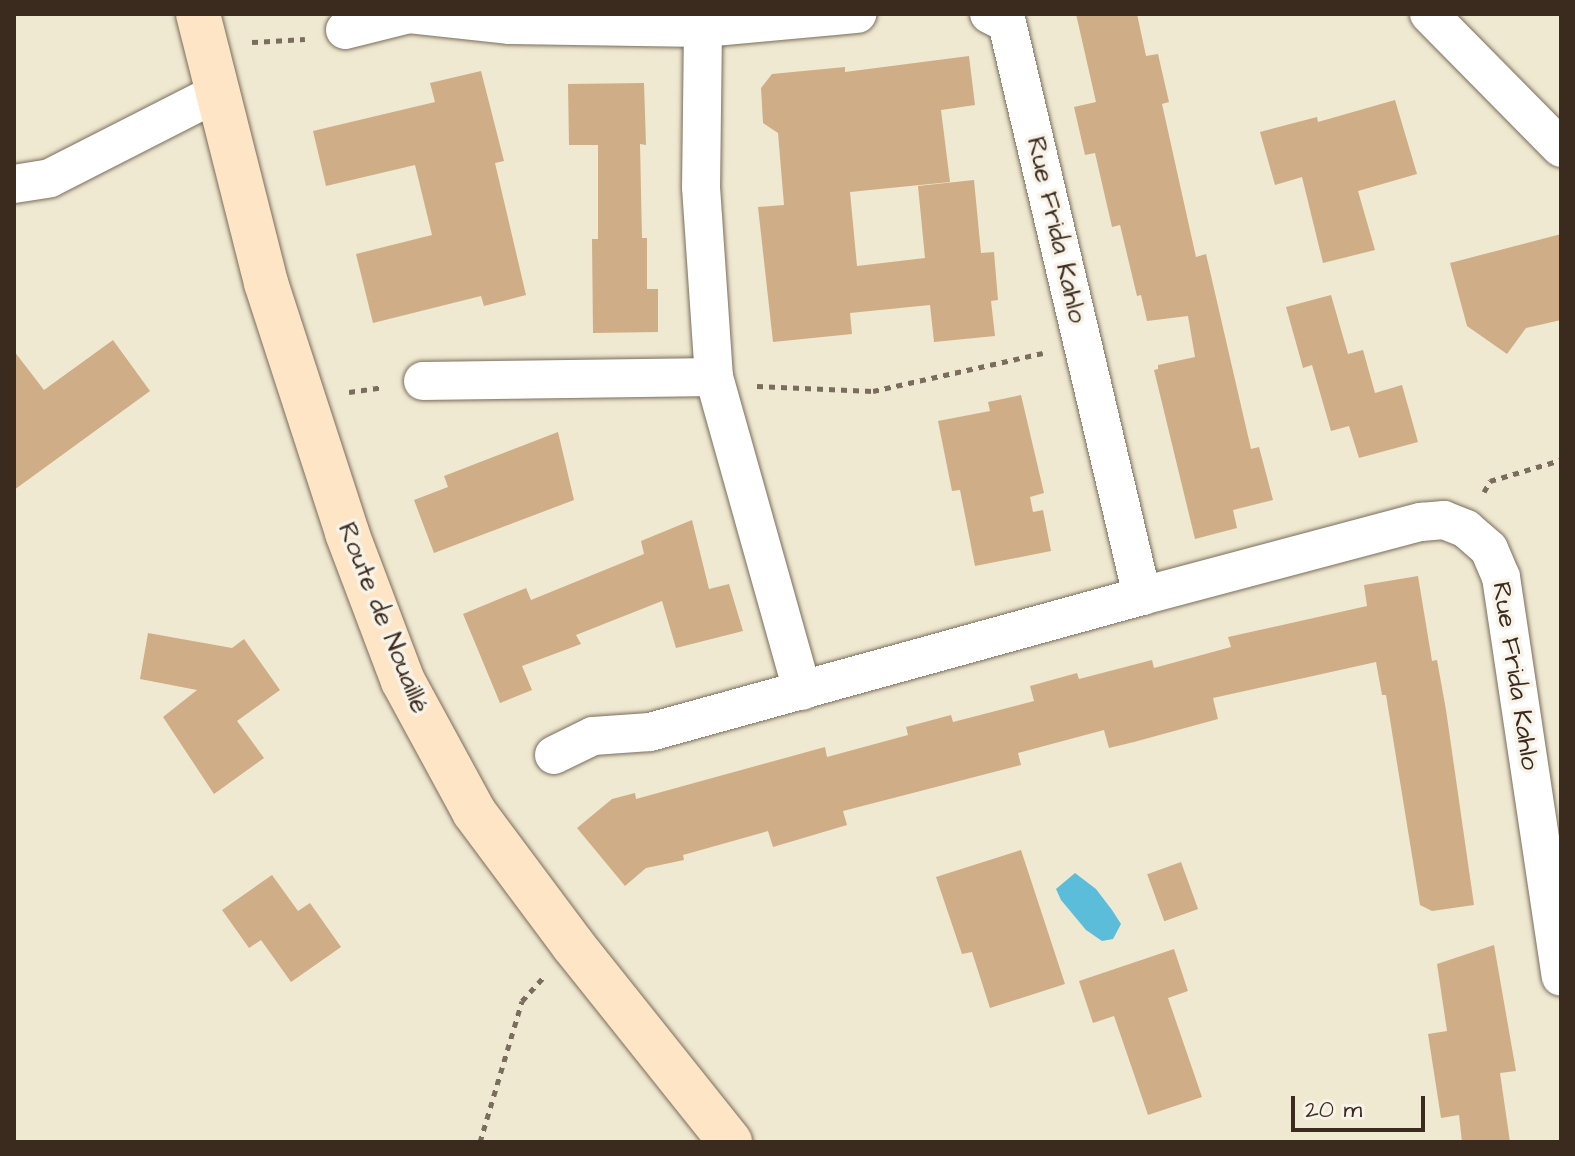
<!DOCTYPE html>
<html>
<head>
<meta charset="utf-8">
<style>
  body { margin:0 }
  #map { position:relative; width:1575px; height:1156px; overflow:hidden; background:#f0e9d1; font-family:"Architects Daughter",sans-serif }
  div>[style] { position:absolute }
  .water>* { inset:0; background:#5bbdda }
  .building>* { inset:0; background:#cfad86; transform-origin:0 0 }
  .path>* { height:5px; margin-top:-2.5px; transform-origin:0; background:repeating-linear-gradient(90deg,#7a6d5d 0 6px,transparent 0 12px) }
  .roads { filter:drop-shadow(0 0 2px #7a6d5d) drop-shadow(0 0 2px #7a6d5d) }
  .street>* { height:38px; margin:-19px; padding:0 19px; transform-origin:19px; border-radius:19px; background:#fff }
  .secondary>* { height:44px; margin:-22px; padding:0 22px; transform-origin:22px; border-radius:22px; background:#fde5c5 }
  span { translate:-50% -50%; white-space:nowrap; text-align:center; line-height:1.15; -webkit-text-stroke:7px #f7f3e8; paint-order:stroke }
  .street-label { font-size:26px; color:#3b2a1e }
  .frame { position:absolute; inset:0; border:16px solid #3b2a1e; pointer-events:none }
  .scale { position:absolute; left:1291px; top:1096px; width:134px; height:36px; box-sizing:border-box; border:4px solid #3b2a1e; border-top:0; padding-left:10px; font-size:24px; line-height:28px; white-space:nowrap; color:#3b2a1e; -webkit-text-stroke:6px #f7f3e8; paint-order:stroke }
</style>
</head>
<body>
<div id="map">
  <div class="water">
    <div style="clip-path:polygon(1075px 873px,1096px 889px,1112px 910px,1121px 924px,1113px 939px,1102px 941px,1086px 930px,1061px 900px,1056px 889px)"></div>
  </div>
  <div class="building">
    <div style="clip-path:polygon(1076px 14px,1137px 14px,1146px 56px,1158px 54px,1169px 102px,1162px 104px,1196px 257px,1206px 254px,1251px 449px,1259px 447px,1273px 500px,1233px 510px,1237px 528px,1195px 539px,1154px 370px,1158px 369px,1158px 365px,1195px 357px,1188px 316px,1147px 321px,1141px 295px,1137px 296px,1120px 225px,1112px 227px,1095px 153px,1085px 155px,1074px 107px,1096px 102px)"></div>
    <div style="clip-path:polygon(969px 56px,975px 105px,941px 110px,950px 182px,850px 192px,857px 266px,925px 258px,918px 186px,974px 180px,981px 253px,994px 252px,998px 300px,991px 301px,995px 336px,934px 342px,930px 305px,850px 313px,852px 334px,773px 342px,758px 207px,784px 205px,778px 133px,763px 123px,761px 88px,772px 74px,845px 67px,845px 72px)"></div>
    <div style="clip-path:polygon(481px 71px,504px 161px,495px 163px,526px 295px,484px 306px,481px 296px,373px 323px,356px 254px,432px 235px,415px 165px,326px 186px,313px 131px,435px 102px,430px 83px)"></div>
    <div style="clip-path:polygon(644px 83px,646px 145px,640px 144px,642px 238px,647px 238px,647px 289px,658px 289px,658px 332px,593px 333px,592px 239px,598px 239px,598px 145px,569px 145px,568px 84px)"></div>
    <div style="clip-path:polygon(1395px 100px,1417px 174px,1358px 191px,1375px 250px,1323px 263px,1302px 177px,1275px 185px,1260px 132px,1317px 117px,1318px 122px)"></div>
    <div style="clip-path:polygon(1561px 234px,1561px 320px,1526px 328px,1507px 354px,1467px 326px,1450px 263px)"></div>
    <div style="clip-path:polygon(1331px 295px,1348px 354px,1363px 350px,1375px 393px,1402px 385px,1418px 442px,1359px 458px,1349px 426px,1331px 431px,1312px 365px,1303px 368px,1286px 307px)"></div>
    <div style="clip-path:polygon(113px 340px,150px 391px,14px 490px,14px 351px,44px 390px)"></div>
    <div style="clip-path:polygon(1021px 395px,1044px 493px,1030px 497px,1033px 512px,1043px 510px,1051px 551px,975px 566px,960px 490px,952px 491px,938px 421px,990px 411px,988px 402px)"></div>
    <div style="clip-path:polygon(558px 432px,574px 500px,434px 553px,414px 500px,448px 487px,444px 476px)"></div>
    <div style="clip-path:polygon(692px 520px,709px 589px,729px 584px,743px 631px,676px 648px,662px 601px,576px 635px,581px 644px,522px 666px,532px 690px,500px 703px,463px 614px,526px 588px,531px 600px,644px 554px,641px 541px)"></div>
    <div style="clip-path:polygon(1418px 576px,1432px 661px,1437px 660px,1446px 710px,1474px 905px,1432px 911px,1420px 905px,1386px 695px,1382px 695px,1376px 662px,1213px 698px,1218px 719px,1134px 742px,1109px 748px,1104px 730px,1018px 753px,1021px 765px,843px 811px,847px 825px,773px 847px,768px 831px,683px 855px,684px 860px,646px 868px,625px 886px,577px 828px,612px 799px,635px 793px,636px 799px,825px 747px,827px 757px,908px 735px,906px 727px,951px 715px,953px 722px,1034px 701px,1030px 686px,1077px 673px,1079px 679px,1152px 660px,1154px 668px,1231px 647px,1228px 637px,1367px 606px,1364px 585px)"></div>
    <div style="clip-path:polygon(148px 633px,232px 648px,244px 639px,280px 690px,237px 721px,264px 758px,214px 794px,163px 717px,197px 690px,140px 679px)"></div>
    <div style="clip-path:polygon(1021px 850px,1065px 984px,990px 1008px,972px 952px,962px 954px,936px 877px)"></div>
    <div style="left:1181px;top:862px;width:50px;height:36px;rotate:70deg"></div>
    <div style="clip-path:polygon(272px 875px,298px 911px,310px 903px,341px 947px,291px 982px,261px 940px,249px 948px,222px 910px)"></div>
    <div style="clip-path:polygon(1494px 945px,1516px 1071px,1500px 1073px,1510px 1142px,1462px 1142px,1459px 1115px,1441px 1118px,1428px 1034px,1447px 1031px,1437px 964px)"></div>
    <div style="clip-path:polygon(1174px 949px,1188px 991px,1168px 998px,1202px 1097px,1148px 1115px,1114px 1016px,1093px 1023px,1079px 981px)"></div>
  </div>
  <div class="path">
    <div style="left:252px;top:42px;width:53px;rotate:-3.2deg"></div>
    <div style="left:757px;top:386px;width:116px;rotate:2.5deg"></div>
    <div style="left:873px;top:391px;width:174px;rotate:-12.6deg"></div>
    <div style="left:349px;top:392px;width:34px;rotate:-8deg"></div>
    <div style="left:1484px;top:492px;width:13px;rotate:-61deg"></div>
    <div style="left:1490px;top:481px;width:74px;rotate:-16.5deg"></div>
    <div style="left:480px;top:1142px;width:147px;rotate:-73.4deg"></div>
    <div style="left:522px;top:1001px;width:31px;rotate:-48deg"></div>
  </div>
  <div class="roads">
    <div class="street">
      <div style="left:409px;top:14px;width:102px;rotate:6.2deg"></div>
      <div style="left:510px;top:25px;width:193px;rotate:0.9deg"></div>
      <div style="left:703px;top:28px;width:155px;rotate:-5.2deg"></div>
      <div style="left:989px;top:14px;width:20px;rotate:27deg"></div>
      <div style="left:1007px;top:23px;width:589px;rotate:76.74deg"></div>
      <div style="left:1429px;top:14px;width:188px;rotate:45.4deg"></div>
      <div style="left:703px;top:28px;width:159px;rotate:90.7deg"></div>
      <div style="left:701px;top:187px;width:190px;rotate:86.1deg"></div>
      <div style="left:714px;top:377px;width:326px;rotate:74.3deg"></div>
      <div style="left:345px;top:30px;width:66px;rotate:-14deg"></div>
      <div style="left:14px;top:184px;width:36px;rotate:-9deg"></div>
      <div style="left:50px;top:178px;width:187px;rotate:-27deg"></div>
      <div style="left:423px;top:381px;width:291px;rotate:-0.8deg"></div>
      <div style="left:554px;top:755px;width:43px;rotate:-26deg"></div>
      <div style="left:593px;top:736px;width:57px;rotate:-4deg"></div>
      <div style="left:650px;top:732px;width:510px;rotate:-15.45deg"></div>
      <div style="left:1142px;top:596px;width:289px;rotate:-14.9deg"></div>
      <div style="left:1421px;top:522px;width:23px;rotate:-5deg"></div>
      <div style="left:1444px;top:520px;width:24px;rotate:22deg"></div>
      <div style="left:1466px;top:529px;width:30px;rotate:41deg"></div>
      <div style="left:1489px;top:549px;width:30px;rotate:67deg"></div>
      <div style="left:1501px;top:577px;width:404px;rotate:81.5deg"></div>
    </div>
    <div class="secondary">
      <div style="left:198px;top:14px;width:277px;rotate:75.8deg"></div>
      <div style="left:266px;top:283px;width:263px;rotate:72deg"></div>
      <div style="left:347px;top:533px;width:158px;rotate:69.3deg"></div>
      <div style="left:403px;top:681px;width:149px;rotate:61.5deg"></div>
      <div style="left:474px;top:812px;width:166px;rotate:53.3deg"></div>
      <div style="left:573px;top:945px;width:252px;rotate:51.4deg"></div>
    </div>
  </div>
  <div class="street-label">
    <span style="left:1056px;top:230px;rotate:77deg">Rue Frida Kahlo</span>
    <span style="left:383px;top:618px;rotate:68deg">Route de Nouaillé</span>
    <span style="left:1515px;top:676px;rotate:81deg">Rue Frida Kahlo</span>
  </div>
  <div class="frame"></div>
  <div class="scale">20 m</div>
</div>
</body>
</html>
